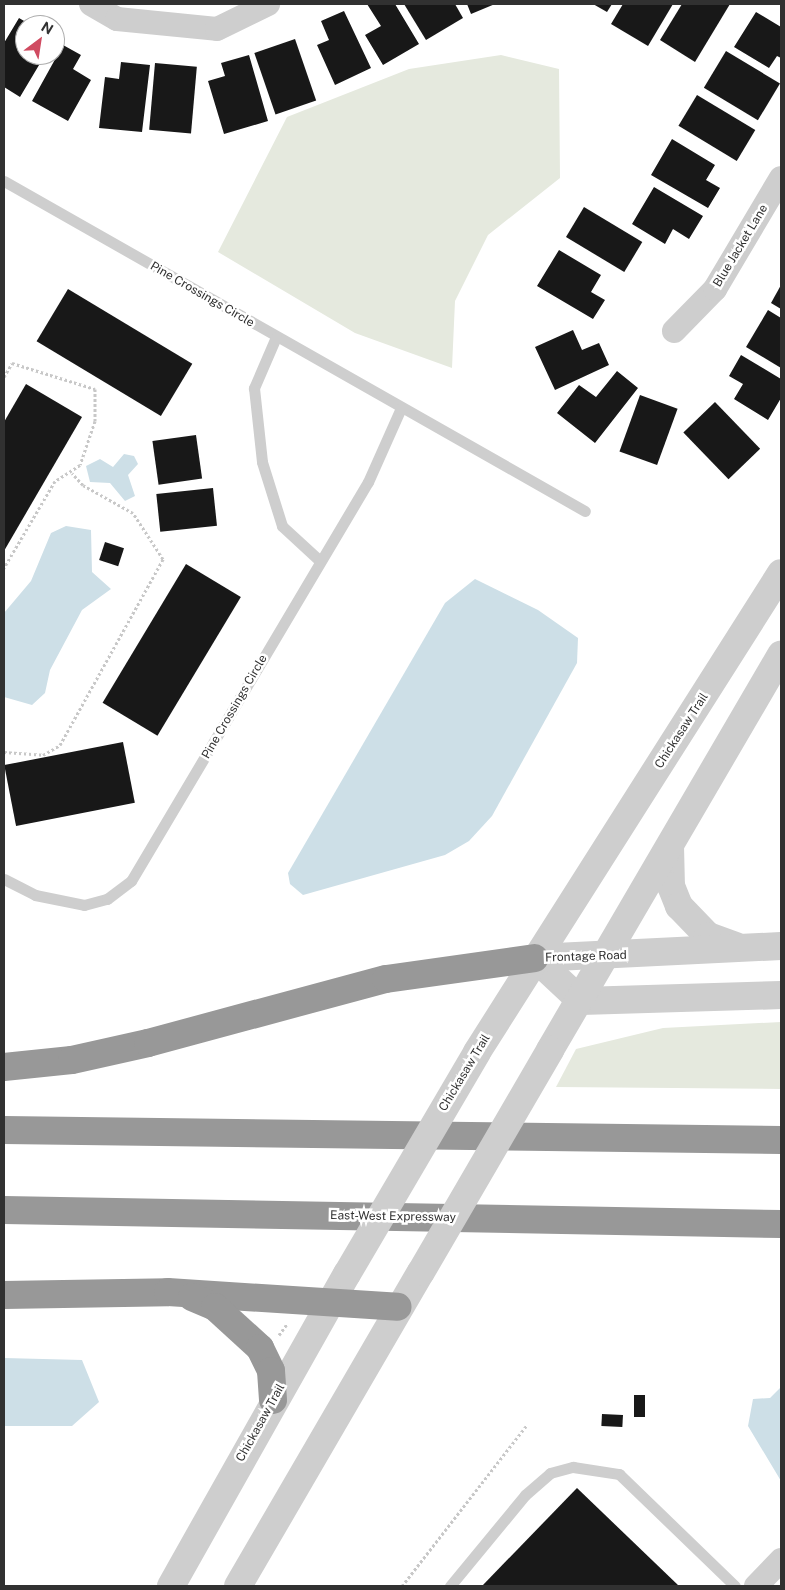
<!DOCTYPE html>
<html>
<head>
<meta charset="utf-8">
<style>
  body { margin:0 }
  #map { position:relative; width:785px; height:1590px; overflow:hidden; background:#fff; font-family:"Public Sans",sans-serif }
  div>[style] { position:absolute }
  .green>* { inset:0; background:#e5e9de }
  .water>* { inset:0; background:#cddfe7 }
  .building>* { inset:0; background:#181818; transform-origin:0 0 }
  .path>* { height:3px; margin-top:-1.5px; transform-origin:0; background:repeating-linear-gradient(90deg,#c8c8c8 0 2.5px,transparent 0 5px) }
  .service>* { height:11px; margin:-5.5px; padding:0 5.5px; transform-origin:5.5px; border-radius:5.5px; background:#cecece }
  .minor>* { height:24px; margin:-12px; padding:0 12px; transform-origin:12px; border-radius:12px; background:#cecece }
  .tertiary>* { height:28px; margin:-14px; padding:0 14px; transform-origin:14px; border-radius:14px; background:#cecece }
  .motorway>* { height:28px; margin:-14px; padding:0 14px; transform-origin:14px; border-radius:14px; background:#989898 }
  .tertiary-bridge>* { height:28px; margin:-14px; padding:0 14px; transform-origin:14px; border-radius:14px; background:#cecece }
  span { translate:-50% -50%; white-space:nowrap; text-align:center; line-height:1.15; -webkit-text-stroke:5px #fff; paint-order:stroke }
  .street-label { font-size:12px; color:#313131 }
  .frame { position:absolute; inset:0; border:5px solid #313131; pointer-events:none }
  .north { position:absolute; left:15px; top:15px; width:50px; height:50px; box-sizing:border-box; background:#fff; border:1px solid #adadad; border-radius:50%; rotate:31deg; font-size:14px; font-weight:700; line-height:20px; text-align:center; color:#313131 }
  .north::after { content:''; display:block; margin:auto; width:18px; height:22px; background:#d04b61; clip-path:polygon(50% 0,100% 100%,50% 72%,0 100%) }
</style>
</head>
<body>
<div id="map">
  <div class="green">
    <div style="clip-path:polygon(501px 55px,559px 69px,560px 178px,488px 235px,455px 301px,452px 368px,355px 333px,218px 252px,287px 117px,409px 69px)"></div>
    <div style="clip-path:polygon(781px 1022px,781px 1089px,556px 1087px,576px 1049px,663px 1028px)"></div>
  </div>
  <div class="water">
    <div style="clip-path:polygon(124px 454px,134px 456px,138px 464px,128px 475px,135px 496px,125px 501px,110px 483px,90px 482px,86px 466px,100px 459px,113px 467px)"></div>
    <div style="clip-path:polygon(66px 526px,91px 530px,92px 572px,111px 589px,82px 610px,50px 670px,45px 693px,32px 705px,4px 697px,4px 613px,31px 581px,51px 533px)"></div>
    <div style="clip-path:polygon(475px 579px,538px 610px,578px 638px,577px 663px,492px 816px,469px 841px,445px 855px,303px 895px,290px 884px,288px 873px,445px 603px)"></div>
    <div style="clip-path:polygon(4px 1358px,82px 1360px,99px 1402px,72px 1426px,4px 1426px)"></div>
    <div style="clip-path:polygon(781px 1387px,781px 1481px,748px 1426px,753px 1399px,770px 1398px)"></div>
  </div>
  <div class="building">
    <div style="clip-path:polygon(367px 4px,395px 4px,419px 44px,383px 65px,365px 35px,381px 26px)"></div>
    <div style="clip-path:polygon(404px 4px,455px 4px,463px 18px,426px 40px)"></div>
    <div style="clip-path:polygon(467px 4px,495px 4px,471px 14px)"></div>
    <div style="clip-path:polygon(593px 4px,612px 4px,607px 12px)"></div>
    <div style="clip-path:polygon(623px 4px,673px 4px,648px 46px,611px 24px)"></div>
    <div style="clip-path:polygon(682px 4px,730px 4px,695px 62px,660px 40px)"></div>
    <div style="clip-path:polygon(344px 11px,371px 68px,335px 85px,317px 45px,329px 40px,321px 21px)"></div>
    <div style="clip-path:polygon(756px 12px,781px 27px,781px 58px,777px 56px,769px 68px,734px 47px)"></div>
    <div style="clip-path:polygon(19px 18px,31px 25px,25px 25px,25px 55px,45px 55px,20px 97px,4px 87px,4px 43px)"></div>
    <div style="left:295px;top:39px;width:65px;height:43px;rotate:71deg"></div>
    <div style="clip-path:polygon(63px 45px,81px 55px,73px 69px,91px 80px,68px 121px,32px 101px)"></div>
    <div style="left:726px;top:51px;width:63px;height:43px;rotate:31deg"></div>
    <div style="clip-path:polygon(249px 55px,268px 121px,224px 134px,208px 81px,225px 76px,221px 63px)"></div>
    <div style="clip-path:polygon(121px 62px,150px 65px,142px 132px,99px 128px,105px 77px,119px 79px)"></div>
    <div style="left:155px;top:63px;width:42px;height:67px;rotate:5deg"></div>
    <div style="left:697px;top:95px;width:68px;height:36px;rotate:31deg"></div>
    <div style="clip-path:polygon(672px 139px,715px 165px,706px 180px,720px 188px,708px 208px,651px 175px)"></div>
    <div style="clip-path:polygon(654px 187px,703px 216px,689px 239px,673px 229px,665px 244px,632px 224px)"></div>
    <div style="left:584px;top:207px;width:68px;height:35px;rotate:31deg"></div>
    <div style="clip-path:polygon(559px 250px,601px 275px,591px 292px,605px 300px,593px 319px,537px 286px)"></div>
    <div style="clip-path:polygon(781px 285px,781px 309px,771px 303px)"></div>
    <div style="left:68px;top:289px;width:145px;height:61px;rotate:31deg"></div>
    <div style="clip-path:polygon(768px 310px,781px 318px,781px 368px,746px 347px)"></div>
    <div style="clip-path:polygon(573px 330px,582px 350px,599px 343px,609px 365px,555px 390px,535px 347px)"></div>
    <div style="clip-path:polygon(741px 355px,781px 379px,781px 398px,768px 420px,734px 399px,743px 384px,729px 376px)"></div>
    <div style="clip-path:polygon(617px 371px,638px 388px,595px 443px,557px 413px,579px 385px,596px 397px)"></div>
    <div style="clip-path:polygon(26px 384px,82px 417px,4px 551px,4px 422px)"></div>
    <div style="left:640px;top:395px;width:40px;height:60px;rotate:20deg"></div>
    <div style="left:715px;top:402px;width:65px;height:44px;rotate:46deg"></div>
    <div style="left:196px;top:435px;width:44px;height:44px;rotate:82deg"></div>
    <div style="left:213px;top:488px;width:38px;height:57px;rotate:84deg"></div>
    <div style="left:105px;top:542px;width:20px;height:19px;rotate:18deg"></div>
    <div style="left:186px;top:564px;width:64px;height:162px;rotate:31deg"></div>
    <div style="left:123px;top:742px;width:62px;height:121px;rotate:79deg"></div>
    <div style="left:634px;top:1395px;width:11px;height:22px"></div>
    <div style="left:602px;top:1414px;width:21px;height:12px;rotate:3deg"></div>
    <div style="clip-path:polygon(577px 1488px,679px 1586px,482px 1586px)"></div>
  </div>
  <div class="path">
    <div style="left:4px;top:377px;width:16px;rotate:-60deg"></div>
    <div style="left:12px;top:363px;width:87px;rotate:17.4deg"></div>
    <div style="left:95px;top:389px;width:32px;rotate:90deg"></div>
    <div style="left:95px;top:421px;width:46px;rotate:108.8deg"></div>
    <div style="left:80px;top:465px;width:30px;rotate:147deg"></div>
    <div style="left:55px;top:481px;width:101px;rotate:120.4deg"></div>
    <div style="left:4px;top:752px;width:39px;rotate:4deg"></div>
    <div style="left:43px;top:755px;width:20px;rotate:-30deg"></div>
    <div style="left:60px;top:745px;width:213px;rotate:-61deg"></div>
    <div style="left:163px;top:559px;width:55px;rotate:-123.1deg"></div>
    <div style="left:133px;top:513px;width:57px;rotate:-150.8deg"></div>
    <div style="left:83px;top:485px;width:16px;rotate:-133deg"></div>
    <div style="left:279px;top:1335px;width:14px;rotate:-54deg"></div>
    <div style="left:402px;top:1586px;width:204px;rotate:-52.2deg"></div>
  </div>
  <div class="service">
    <div style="left:4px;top:181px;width:668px;rotate:29.6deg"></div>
    <div style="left:276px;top:337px;width:56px;rotate:113.3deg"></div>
    <div style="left:254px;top:388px;width:74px;rotate:83.8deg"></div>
    <div style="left:262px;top:462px;width:67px;rotate:72.6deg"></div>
    <div style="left:282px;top:526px;width:50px;rotate:42.6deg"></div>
    <div style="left:4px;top:879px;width:35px;rotate:27deg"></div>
    <div style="left:35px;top:895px;width:50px;rotate:11.5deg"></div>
    <div style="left:84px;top:905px;width:24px;rotate:-15deg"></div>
    <div style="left:107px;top:899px;width:30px;rotate:-37deg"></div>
    <div style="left:131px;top:881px;width:464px;rotate:-59.3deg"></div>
    <div style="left:368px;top:482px;width:81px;rotate:-66deg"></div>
    <div style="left:450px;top:1586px;width:118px;rotate:-50.5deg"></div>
    <div style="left:525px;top:1495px;width:33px;rotate:-41deg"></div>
    <div style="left:550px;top:1473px;width:24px;rotate:-15deg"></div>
    <div style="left:573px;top:1467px;width:47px;rotate:8.7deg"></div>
    <div style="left:619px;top:1474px;width:161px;rotate:44deg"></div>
  </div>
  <div class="minor">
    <div style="left:91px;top:4px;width:30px;rotate:30deg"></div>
    <div style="left:117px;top:19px;width:100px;rotate:5.7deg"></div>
    <div style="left:217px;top:29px;width:57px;rotate:-26.1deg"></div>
    <div style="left:674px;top:331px;width:59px;rotate:-45.7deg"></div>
    <div style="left:715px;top:289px;width:129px;rotate:-59.3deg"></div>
    <div style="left:756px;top:1586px;width:36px;rotate:-46deg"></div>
  </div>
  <div class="tertiary">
    <div style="left:670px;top:846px;width:40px;rotate:88.6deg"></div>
    <div style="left:671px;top:886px;width:22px;rotate:68deg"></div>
    <div style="left:679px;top:906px;width:42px;rotate:46deg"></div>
    <div style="left:708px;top:936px;width:30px;rotate:20deg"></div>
    <div style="left:535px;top:958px;width:63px;rotate:43.1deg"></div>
    <div style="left:581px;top:1001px;width:200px;rotate:-1.7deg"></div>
    <div style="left:535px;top:958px;width:246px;rotate:-2.8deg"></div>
    <div style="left:550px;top:1050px;width:458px;rotate:-59.7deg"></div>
    <div style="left:477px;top:1052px;width:567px;rotate:-57.6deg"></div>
    <div style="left:171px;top:1586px;width:358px;rotate:-60.6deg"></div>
    <div style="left:238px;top:1586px;width:363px;rotate:-59.8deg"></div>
  </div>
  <div class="motorway">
    <div style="left:4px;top:1067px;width:68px;rotate:-5.9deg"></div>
    <div style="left:72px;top:1060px;width:78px;rotate:-12.6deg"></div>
    <div style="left:148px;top:1043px;width:246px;rotate:-15.1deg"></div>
    <div style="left:386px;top:979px;width:150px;rotate:-8deg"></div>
    <div style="left:4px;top:1130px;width:777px;rotate:0.74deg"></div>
    <div style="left:4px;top:1210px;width:777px;rotate:1.03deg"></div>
    <div style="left:4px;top:1295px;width:164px;rotate:-1deg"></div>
    <div style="left:168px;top:1292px;width:230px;rotate:3.7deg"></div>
    <div style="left:192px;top:1297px;width:25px;rotate:23deg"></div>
    <div style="left:215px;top:1307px;width:61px;rotate:42.3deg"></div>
    <div style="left:260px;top:1348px;width:25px;rotate:64deg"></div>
    <div style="left:271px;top:1371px;width:29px;rotate:86deg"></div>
  </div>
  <div class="tertiary-bridge">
    <div style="left:421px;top:1272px;width:257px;rotate:-59.8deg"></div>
    <div style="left:347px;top:1274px;width:257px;rotate:-59.6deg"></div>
  </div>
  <div class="street-label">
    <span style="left:741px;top:246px;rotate:-59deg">Blue Jacket Lane</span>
    <span style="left:202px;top:295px;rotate:30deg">Pine Crossings Circle</span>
    <span style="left:235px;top:707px;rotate:-60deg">Pine Crossings Circle</span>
    <span style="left:682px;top:731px;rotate:-57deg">Chickasaw Trail</span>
    <span style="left:586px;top:957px;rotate:-2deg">Frontage Road</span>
    <span style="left:465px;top:1073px;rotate:-59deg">Chickasaw Trail</span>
    <span style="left:393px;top:1217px;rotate:1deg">East-West Expressway</span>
    <span style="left:261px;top:1423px;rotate:-61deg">Chickasaw Trail</span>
  </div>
  <div class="frame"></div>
  <div class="north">N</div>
</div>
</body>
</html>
